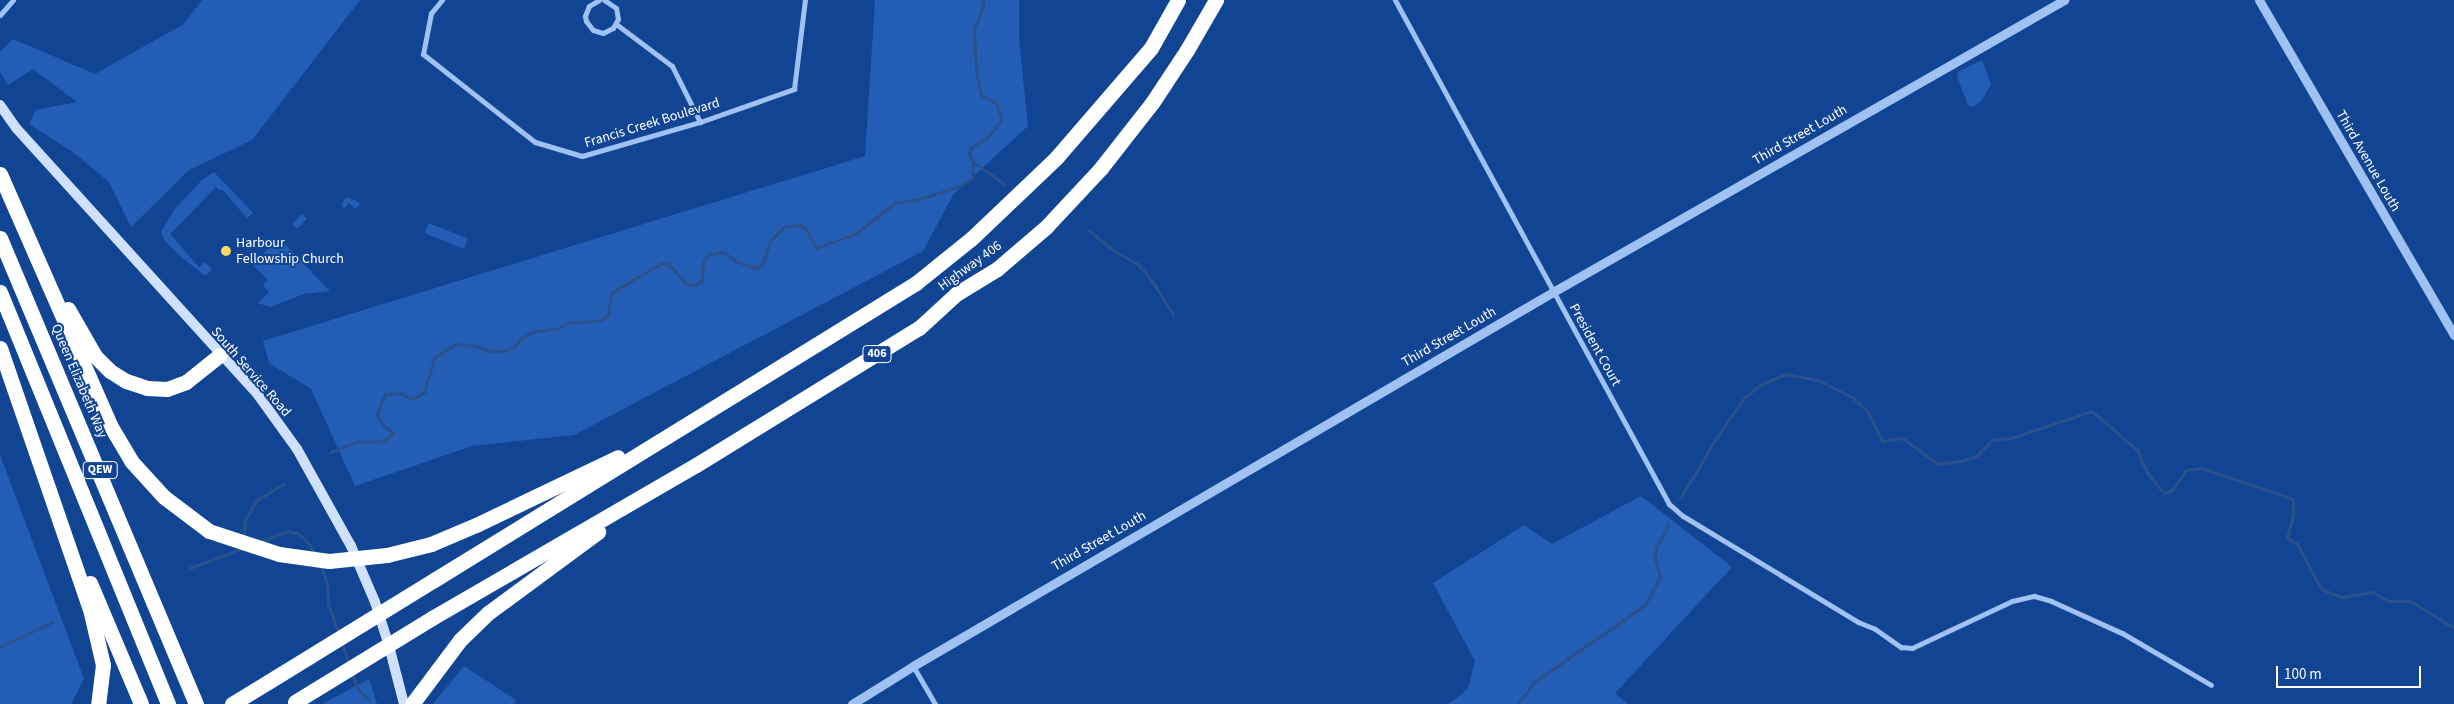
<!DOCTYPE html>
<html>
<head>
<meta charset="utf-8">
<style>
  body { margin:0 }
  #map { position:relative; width:2454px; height:704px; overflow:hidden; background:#114594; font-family:"Source Sans 3",sans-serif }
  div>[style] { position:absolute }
  .green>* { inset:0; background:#235eb4; transform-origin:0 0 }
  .stream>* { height:3px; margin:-1.5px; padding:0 1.5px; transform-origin:1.5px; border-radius:1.5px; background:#2a518c }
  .minor>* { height:5px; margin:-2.5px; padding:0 2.5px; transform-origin:2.5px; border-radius:2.5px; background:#9fc2f3 }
  .tertiary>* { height:9px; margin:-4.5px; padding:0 4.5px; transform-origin:4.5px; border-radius:4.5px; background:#9fc2f3 }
  .secondary>* { height:10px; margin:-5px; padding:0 5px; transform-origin:5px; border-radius:5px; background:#cfe1fd }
  .motorway>* { height:15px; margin:-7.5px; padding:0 7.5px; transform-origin:7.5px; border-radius:7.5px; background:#fff }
  .motorway-bridge>* { height:15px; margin:-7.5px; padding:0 7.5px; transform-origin:7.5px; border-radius:7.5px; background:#fff }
  .dots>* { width:14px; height:14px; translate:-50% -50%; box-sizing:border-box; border:2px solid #114594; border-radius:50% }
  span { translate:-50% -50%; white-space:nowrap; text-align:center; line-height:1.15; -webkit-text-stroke:4px #114594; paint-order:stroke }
  .shield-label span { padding:1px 4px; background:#114594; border:1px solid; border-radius:4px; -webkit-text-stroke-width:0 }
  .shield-label { font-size:12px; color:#fff; font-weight:700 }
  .street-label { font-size:14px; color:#fff }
  .poi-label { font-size:14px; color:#fff }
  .left { translate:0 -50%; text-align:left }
  .scale { position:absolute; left:2276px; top:666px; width:145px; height:22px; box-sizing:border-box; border:2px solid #fff; border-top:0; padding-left:6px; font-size:15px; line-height:18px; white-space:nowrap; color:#fff; -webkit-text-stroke:4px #114594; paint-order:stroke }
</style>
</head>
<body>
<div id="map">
  <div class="green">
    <div style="clip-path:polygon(202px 0,360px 0,252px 140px,189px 170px,131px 227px,109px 182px,73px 152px,29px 124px,36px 110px,77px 102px,33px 69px,8px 85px,0 72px,0 52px,13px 39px,95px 74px,184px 24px)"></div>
    <div style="clip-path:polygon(875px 0,1019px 0,1019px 40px,1028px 126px,953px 195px,923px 251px,574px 435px,472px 446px,355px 486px,311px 389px,269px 363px,263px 341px,865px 156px)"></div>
    <div style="clip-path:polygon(1982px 60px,1991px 84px,1982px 100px,1973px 107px,1968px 105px,1957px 76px,1958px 72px)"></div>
    <div style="clip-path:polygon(214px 172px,253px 213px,247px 218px,222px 189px,220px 191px,216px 187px,170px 234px,199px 267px,205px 262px,212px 270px,205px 276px,180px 256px,164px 240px,161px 232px,174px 210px,202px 180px)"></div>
    <div style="clip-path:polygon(346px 197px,358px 202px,360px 204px,355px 209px,349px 203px,344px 208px,341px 205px)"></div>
    <div style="left:302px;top:214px;width:7px;height:14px;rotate:45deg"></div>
    <div style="left:429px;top:223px;width:42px;height:11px;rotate:22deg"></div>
    <div style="clip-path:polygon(279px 238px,330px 291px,304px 294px,270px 307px,258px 303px,269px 292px,263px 285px,268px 280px,252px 264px)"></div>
    <div style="clip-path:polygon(0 455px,84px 679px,71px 704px,0 704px)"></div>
    <div style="clip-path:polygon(1641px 496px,1732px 567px,1615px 693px,1628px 704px,1448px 704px,1468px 689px,1475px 661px,1433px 583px,1524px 525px,1552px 544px)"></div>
    <div style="clip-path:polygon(464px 666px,516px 700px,515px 704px,433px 704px)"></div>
    <div style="clip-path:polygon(369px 679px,377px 704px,322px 704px)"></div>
  </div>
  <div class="stream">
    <div style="left:973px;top:162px;width:38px;rotate:35deg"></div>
    <div style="left:1088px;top:230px;width:32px;rotate:39deg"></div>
    <div style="left:1113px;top:250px;width:30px;rotate:30deg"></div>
    <div style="left:1139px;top:265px;width:24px;rotate:52deg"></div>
    <div style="left:1154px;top:284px;width:36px;rotate:58deg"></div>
    <div style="left:331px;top:452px;width:27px;rotate:-22deg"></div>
    <div style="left:356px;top:442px;width:28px;rotate:-2deg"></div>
    <div style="left:384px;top:441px;width:12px;rotate:-42deg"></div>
    <div style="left:393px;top:433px;width:13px;rotate:-141deg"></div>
    <div style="left:383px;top:425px;width:13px;rotate:-119deg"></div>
    <div style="left:377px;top:414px;width:22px;rotate:-68deg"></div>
    <div style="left:385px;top:394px;width:14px;rotate:-4deg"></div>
    <div style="left:399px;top:393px;width:15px;rotate:23deg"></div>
    <div style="left:413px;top:399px;width:13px;rotate:-32deg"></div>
    <div style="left:424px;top:392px;width:37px;rotate:-73deg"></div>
    <div style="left:435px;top:357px;width:25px;rotate:-32deg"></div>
    <div style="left:456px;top:344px;width:20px;rotate:6deg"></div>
    <div style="left:476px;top:346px;width:14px;rotate:21deg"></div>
    <div style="left:489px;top:351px;width:15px"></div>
    <div style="left:504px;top:351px;width:12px;rotate:-24deg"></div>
    <div style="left:515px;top:346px;width:9px;rotate:-54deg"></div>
    <div style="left:520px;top:339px;width:14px;rotate:-30deg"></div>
    <div style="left:532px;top:332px;width:27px;rotate:-8deg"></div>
    <div style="left:559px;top:328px;width:10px;rotate:-29deg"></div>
    <div style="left:568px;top:323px;width:34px;rotate:-5deg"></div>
    <div style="left:602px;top:320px;width:8px;rotate:-40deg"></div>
    <div style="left:608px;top:315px;width:22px;rotate:-82deg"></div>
    <div style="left:611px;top:293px;width:57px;rotate:-30.6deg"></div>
    <div style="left:660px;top:264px;width:8px;rotate:-7deg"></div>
    <div style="left:668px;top:263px;width:28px;rotate:49deg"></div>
    <div style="left:686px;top:284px;width:9px;rotate:6deg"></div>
    <div style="left:695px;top:285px;width:7px;rotate:-27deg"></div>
    <div style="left:701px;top:282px;width:23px;rotate:-83deg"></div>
    <div style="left:704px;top:259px;width:8px;rotate:-40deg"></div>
    <div style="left:710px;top:254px;width:14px;rotate:-8deg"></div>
    <div style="left:724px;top:252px;width:14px;rotate:39deg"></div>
    <div style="left:735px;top:261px;width:23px;rotate:18deg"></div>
    <div style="left:757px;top:268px;width:8px;rotate:-40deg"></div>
    <div style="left:763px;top:263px;width:23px;rotate:-72deg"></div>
    <div style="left:770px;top:241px;width:20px;rotate:-45deg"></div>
    <div style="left:784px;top:227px;width:17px;rotate:-7deg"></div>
    <div style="left:801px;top:225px;width:6px;rotate:39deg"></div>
    <div style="left:806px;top:229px;width:21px;rotate:62deg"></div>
    <div style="left:816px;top:248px;width:41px;rotate:-19.7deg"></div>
    <div style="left:855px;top:234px;width:51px;rotate:-37.8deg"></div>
    <div style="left:895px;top:203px;width:24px;rotate:-9deg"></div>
    <div style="left:919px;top:199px;width:43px;rotate:-17.6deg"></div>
    <div style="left:960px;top:186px;width:14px;rotate:-34deg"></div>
    <div style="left:972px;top:178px;width:16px;rotate:-86deg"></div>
    <div style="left:973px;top:162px;width:9px;rotate:-117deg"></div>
    <div style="left:969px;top:154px;width:6px;rotate:-72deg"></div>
    <div style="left:971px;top:148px;width:19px;rotate:-32deg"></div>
    <div style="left:987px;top:138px;width:24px;rotate:-52deg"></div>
    <div style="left:1002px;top:119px;width:17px;rotate:-111deg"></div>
    <div style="left:996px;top:103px;width:17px;rotate:-152deg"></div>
    <div style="left:981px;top:95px;width:25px;rotate:-102deg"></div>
    <div style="left:976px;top:71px;width:42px;rotate:-92.7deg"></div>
    <div style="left:974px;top:29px;width:24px;rotate:-68deg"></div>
    <div style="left:983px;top:7px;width:7px;rotate:-82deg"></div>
    <div style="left:1681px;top:497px;width:72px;rotate:-59.2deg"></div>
    <div style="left:1718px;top:435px;width:47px;rotate:-54.6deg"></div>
    <div style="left:1745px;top:397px;width:19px;rotate:-39deg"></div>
    <div style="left:1760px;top:385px;width:28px;rotate:-23deg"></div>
    <div style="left:1786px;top:374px;width:33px;rotate:11deg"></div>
    <div style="left:1818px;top:380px;width:38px;rotate:27deg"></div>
    <div style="left:1852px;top:397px;width:22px;rotate:43deg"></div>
    <div style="left:1868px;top:412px;width:32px;rotate:64deg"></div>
    <div style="left:1882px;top:441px;width:20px;rotate:-9deg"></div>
    <div style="left:1902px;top:438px;width:44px;rotate:35.8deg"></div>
    <div style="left:1938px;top:464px;width:27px;rotate:-8deg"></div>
    <div style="left:1965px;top:460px;width:12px;rotate:-20deg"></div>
    <div style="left:1976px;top:456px;width:23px;rotate:-45deg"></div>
    <div style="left:1992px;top:440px;width:19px;rotate:-6deg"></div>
    <div style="left:2011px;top:438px;width:85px;rotate:-18.4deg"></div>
    <div style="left:2092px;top:411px;width:60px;rotate:40.9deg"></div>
    <div style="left:2137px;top:450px;width:26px;rotate:65deg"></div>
    <div style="left:2148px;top:474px;width:25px;rotate:50deg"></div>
    <div style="left:2164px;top:493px;width:9px;rotate:-21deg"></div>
    <div style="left:2172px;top:490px;width:24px;rotate:-55deg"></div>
    <div style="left:2186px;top:470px;width:16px;rotate:-7deg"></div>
    <div style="left:2202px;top:468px;width:96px;rotate:18.8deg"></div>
    <div style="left:2293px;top:499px;width:16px;rotate:90deg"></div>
    <div style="left:2293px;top:515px;width:24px;rotate:105deg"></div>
    <div style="left:2287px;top:538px;width:12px;rotate:31deg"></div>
    <div style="left:2297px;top:544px;width:51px;rotate:61.9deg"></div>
    <div style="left:2321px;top:589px;width:22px;rotate:22deg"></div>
    <div style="left:2341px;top:597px;width:32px;rotate:-9deg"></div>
    <div style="left:2373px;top:592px;width:17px;rotate:31deg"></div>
    <div style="left:2388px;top:601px;width:22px"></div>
    <div style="left:2410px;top:601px;width:52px;rotate:31.5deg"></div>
    <div style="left:244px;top:537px;width:17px;rotate:-87deg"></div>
    <div style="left:245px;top:520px;width:23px;rotate:-59deg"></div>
    <div style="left:257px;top:500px;width:31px;rotate:-31deg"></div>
    <div style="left:259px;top:542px;width:30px;rotate:-21deg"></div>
    <div style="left:287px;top:531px;width:10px;rotate:11deg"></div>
    <div style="left:297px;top:533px;width:10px;rotate:37deg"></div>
    <div style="left:305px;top:539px;width:21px;rotate:55deg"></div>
    <div style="left:320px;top:564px;width:20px;rotate:70deg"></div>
    <div style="left:327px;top:583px;width:21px;rotate:87deg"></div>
    <div style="left:328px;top:604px;width:32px;rotate:70deg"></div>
    <div style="left:190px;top:568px;width:57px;rotate:-20.7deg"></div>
    <div style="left:342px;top:643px;width:21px;rotate:73deg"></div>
    <div style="left:0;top:647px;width:58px;rotate:-25.7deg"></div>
    <div style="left:352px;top:674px;width:18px;rotate:68deg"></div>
    <div style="left:359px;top:691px;width:13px;rotate:39deg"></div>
    <div style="left:1518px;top:704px;width:27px;rotate:-54deg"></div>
    <div style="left:1534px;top:682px;width:135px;rotate:-34.7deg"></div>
    <div style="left:1645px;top:605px;width:32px;rotate:-62deg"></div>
    <div style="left:1660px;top:577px;width:19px;rotate:-106deg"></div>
    <div style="left:1655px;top:559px;width:11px;rotate:-85deg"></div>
    <div style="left:1656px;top:548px;width:18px;rotate:-61deg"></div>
    <div style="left:1665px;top:532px;width:10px;rotate:-73deg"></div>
  </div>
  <div class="minor">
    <div style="left:442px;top:0;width:17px;rotate:130deg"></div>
    <div style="left:431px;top:13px;width:42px;rotate:101deg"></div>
    <div style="left:423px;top:54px;width:142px;rotate:38.2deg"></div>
    <div style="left:535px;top:142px;width:49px;rotate:16.6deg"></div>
    <div style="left:582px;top:156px;width:123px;rotate:-16.1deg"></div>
    <div style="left:700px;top:122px;width:100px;rotate:-19.3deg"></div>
    <div style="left:794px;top:89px;width:90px;rotate:-83deg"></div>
    <div style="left:599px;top:0;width:12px;rotate:149deg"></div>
    <div style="left:589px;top:6px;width:11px;rotate:112deg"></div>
    <div style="left:585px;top:16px;width:5px;rotate:79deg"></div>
    <div style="left:586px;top:21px;width:11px;rotate:52deg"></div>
    <div style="left:593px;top:30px;width:10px;rotate:17deg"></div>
    <div style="left:603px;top:33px;width:11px;rotate:-27deg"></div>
    <div style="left:613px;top:28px;width:10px;rotate:-61deg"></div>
    <div style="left:618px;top:19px;width:11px;rotate:-100deg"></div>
    <div style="left:616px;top:8px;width:14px;rotate:-146deg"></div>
    <div style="left:1395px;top:0;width:574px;rotate:61.47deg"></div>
    <div style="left:1669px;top:504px;width:18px;rotate:41deg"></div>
    <div style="left:1683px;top:516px;width:205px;rotate:31.2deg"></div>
    <div style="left:1858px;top:622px;width:18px;rotate:22deg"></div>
    <div style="left:1875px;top:629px;width:32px;rotate:35deg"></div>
    <div style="left:1901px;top:647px;width:11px;rotate:5deg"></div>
    <div style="left:1912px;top:648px;width:110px;rotate:-25.2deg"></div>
    <div style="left:2012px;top:601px;width:23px;rotate:-13deg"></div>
    <div style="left:2034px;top:596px;width:18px;rotate:16deg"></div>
    <div style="left:2051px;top:601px;width:78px;rotate:24.3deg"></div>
    <div style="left:2122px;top:633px;width:103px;rotate:30.3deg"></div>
    <div style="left:0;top:15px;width:20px;rotate:-49deg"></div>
    <div style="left:616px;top:24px;width:70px;rotate:36.9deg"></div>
    <div style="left:672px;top:66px;width:63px;rotate:63.4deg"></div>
    <div style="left:913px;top:666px;width:44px;rotate:59.9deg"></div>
  </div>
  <div class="tertiary">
    <div style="left:2259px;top:0;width:388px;rotate:59.8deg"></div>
    <div style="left:852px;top:704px;width:72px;rotate:-31.9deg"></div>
    <div style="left:913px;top:666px;width:741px;rotate:-30.3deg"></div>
    <div style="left:1553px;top:292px;width:589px;rotate:-29.74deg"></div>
  </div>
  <div class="secondary">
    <div style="left:0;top:105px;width:29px;rotate:55deg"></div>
    <div style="left:17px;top:129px;width:359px;rotate:47.8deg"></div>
    <div style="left:258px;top:395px;width:67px;rotate:54.2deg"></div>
    <div style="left:297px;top:449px;width:111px;rotate:60.9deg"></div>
    <div style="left:351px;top:546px;width:61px;rotate:66.8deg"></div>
    <div style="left:375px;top:602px;width:46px;rotate:72.3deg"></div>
    <div style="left:389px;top:646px;width:60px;rotate:75.5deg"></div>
  </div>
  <div class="motorway">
    <div style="left:0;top:174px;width:274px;rotate:66.3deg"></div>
    <div style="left:110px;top:425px;width:43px;rotate:59.3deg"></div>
    <div style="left:132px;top:462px;width:47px;rotate:47.6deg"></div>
    <div style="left:164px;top:497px;width:56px;rotate:37.1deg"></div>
    <div style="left:0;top:238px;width:506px;rotate:67.19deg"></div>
    <div style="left:0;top:292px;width:445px;rotate:67.8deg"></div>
    <div style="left:68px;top:309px;width:54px;rotate:60.1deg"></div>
    <div style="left:95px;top:356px;width:21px;rotate:45deg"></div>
    <div style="left:110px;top:371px;width:19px;rotate:32deg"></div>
    <div style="left:126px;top:381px;width:22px;rotate:18deg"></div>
    <div style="left:147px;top:388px;width:20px;rotate:3deg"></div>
    <div style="left:167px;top:389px;width:20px;rotate:-20deg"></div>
    <div style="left:186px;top:382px;width:43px;rotate:-38.5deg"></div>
    <div style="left:0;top:348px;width:280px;rotate:71deg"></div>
    <div style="left:91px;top:613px;width:53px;rotate:77deg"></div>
    <div style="left:103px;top:665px;width:39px;rotate:97deg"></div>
    <div style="left:431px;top:544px;width:49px;rotate:-22.9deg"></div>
    <div style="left:476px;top:525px;width:157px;rotate:-25.6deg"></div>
    <div style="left:434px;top:580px;width:566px;rotate:-31.64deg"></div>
    <div style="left:916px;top:283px;width:72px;rotate:-38.8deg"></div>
    <div style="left:972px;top:238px;width:116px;rotate:-43.6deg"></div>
    <div style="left:1056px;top:158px;width:145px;rotate:-49.2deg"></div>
    <div style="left:1151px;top:48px;width:55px;rotate:-60.6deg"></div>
    <div style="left:90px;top:583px;width:131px;rotate:67.1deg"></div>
    <div style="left:432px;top:618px;width:305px;rotate:-30.1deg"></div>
    <div style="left:696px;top:465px;width:262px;rotate:-31.6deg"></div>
    <div style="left:919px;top:328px;width:50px;rotate:-42.6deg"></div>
    <div style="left:956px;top:294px;width:48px;rotate:-31.4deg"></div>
    <div style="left:997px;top:269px;width:65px;rotate:-40.6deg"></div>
    <div style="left:1046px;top:227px;width:81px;rotate:-47deg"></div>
    <div style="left:1101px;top:168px;width:83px;rotate:-51.9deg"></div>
    <div style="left:1152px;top:103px;width:64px;rotate:-56.6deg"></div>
    <div style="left:1187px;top:50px;width:58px;rotate:-59.9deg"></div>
    <div style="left:232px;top:704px;width:42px;rotate:-31.4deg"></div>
    <div style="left:412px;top:704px;width:80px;rotate:-53.1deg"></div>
    <div style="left:460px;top:640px;width:39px;rotate:-44deg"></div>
    <div style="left:488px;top:613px;width:137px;rotate:-36.4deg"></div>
  </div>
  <div class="motorway-bridge">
    <div style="left:209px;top:531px;width:74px;rotate:18.2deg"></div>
    <div style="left:279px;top:554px;width:50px;rotate:8deg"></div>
    <div style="left:329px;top:561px;width:58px;rotate:-5.9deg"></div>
    <div style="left:387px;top:555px;width:45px;rotate:-14deg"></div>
    <div style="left:268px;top:682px;width:195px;rotate:-31.6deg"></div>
    <div style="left:295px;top:702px;width:161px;rotate:-31.5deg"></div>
  </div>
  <div class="dots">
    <div style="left:226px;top:251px;background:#ffd862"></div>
  </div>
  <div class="shield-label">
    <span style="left:877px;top:354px">406</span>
    <span style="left:100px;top:470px">QEW</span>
  </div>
  <div class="street-label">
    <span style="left:652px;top:123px;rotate:-17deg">Francis Creek Boulevard</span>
    <span style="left:1800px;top:135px;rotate:-30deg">Third Street Louth</span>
    <span style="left:2368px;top:161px;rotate:60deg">Third Avenue Louth</span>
    <span style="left:970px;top:266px;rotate:-36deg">Highway 406</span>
    <span style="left:1449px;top:337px;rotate:-30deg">Third Street Louth</span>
    <span style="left:1595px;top:345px;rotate:61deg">President Court</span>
    <span style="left:251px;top:372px;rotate:49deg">South Service Road</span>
    <span style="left:79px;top:381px;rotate:67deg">Queen Elizabeth Way</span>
    <span style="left:1099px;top:541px;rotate:-30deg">Third Street Louth</span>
  </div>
  <div class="poi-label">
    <span class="left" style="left:236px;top:251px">Harbour<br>Fellowship Church</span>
  </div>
  <div class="scale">100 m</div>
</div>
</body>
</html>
